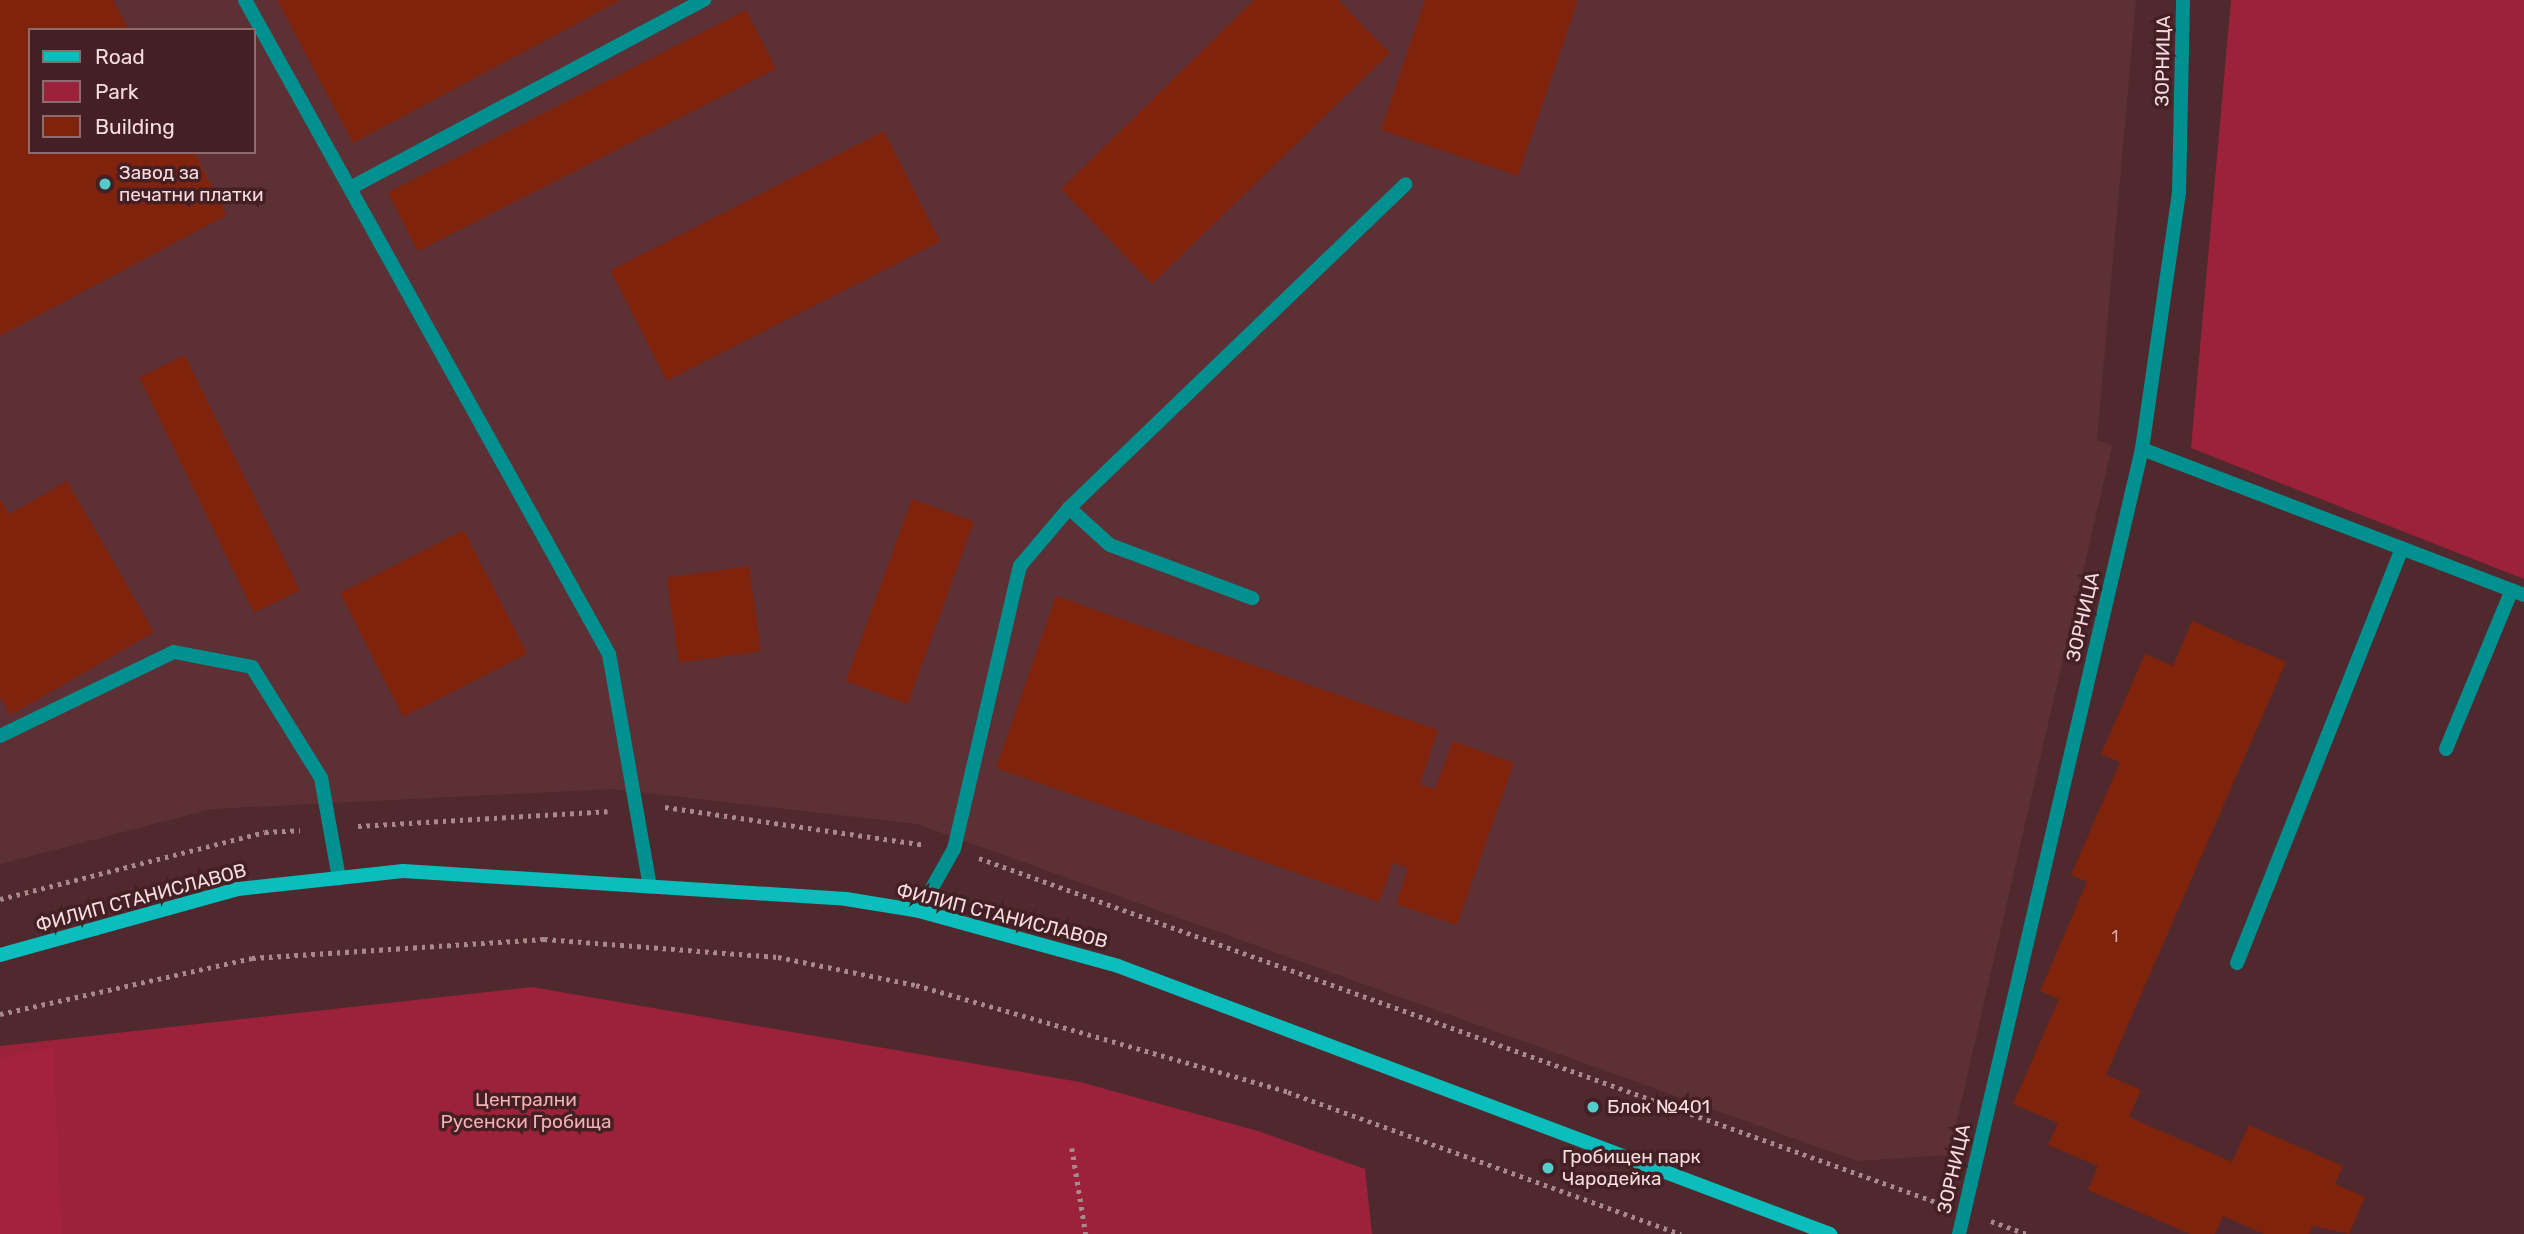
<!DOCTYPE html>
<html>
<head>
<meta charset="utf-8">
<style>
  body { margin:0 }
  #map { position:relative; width:2524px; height:1234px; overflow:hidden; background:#4f292d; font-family:Rubik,sans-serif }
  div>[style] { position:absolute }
  .built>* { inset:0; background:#5d3035 }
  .green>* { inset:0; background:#9c213b }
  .forest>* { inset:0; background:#a4223e }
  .building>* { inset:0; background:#80230c; transform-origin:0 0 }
  .path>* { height:4.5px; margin-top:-2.25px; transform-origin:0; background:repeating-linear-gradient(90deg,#a98a8c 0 3.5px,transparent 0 8.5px) }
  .lane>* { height:14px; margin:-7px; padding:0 7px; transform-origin:7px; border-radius:7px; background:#009090 }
  .street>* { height:14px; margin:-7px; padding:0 7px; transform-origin:7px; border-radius:7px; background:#009090 }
  .secondary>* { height:14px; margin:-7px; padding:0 7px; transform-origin:7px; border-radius:7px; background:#0bbdbc }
  .dots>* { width:19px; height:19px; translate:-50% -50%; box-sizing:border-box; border:4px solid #441f23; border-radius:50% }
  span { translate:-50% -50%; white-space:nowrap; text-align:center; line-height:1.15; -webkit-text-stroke:7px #441f23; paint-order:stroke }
  .number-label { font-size:16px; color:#d8aea9 }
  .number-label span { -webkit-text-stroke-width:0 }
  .street-label { font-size:19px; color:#f5dcdd }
  .poi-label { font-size:19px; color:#f5dcdd }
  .left { translate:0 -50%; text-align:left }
  .park-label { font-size:19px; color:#f2b0b4 }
  .legend { position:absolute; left:28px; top:28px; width:228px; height:126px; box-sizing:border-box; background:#441f23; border:2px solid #8b6b6d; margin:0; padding:9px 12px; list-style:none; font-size:21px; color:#f5dcdd }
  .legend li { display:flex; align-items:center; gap:14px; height:35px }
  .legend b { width:35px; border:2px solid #8b6b6d }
</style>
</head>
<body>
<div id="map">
  <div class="built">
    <div style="clip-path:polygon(evenodd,0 0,2136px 0,2097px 440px,2112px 446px,1949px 1155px,1857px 1161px,917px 824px,612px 789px,212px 809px,0 864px,0 0,30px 30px,254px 30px,254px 152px,30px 152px,30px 30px)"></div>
  </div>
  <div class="green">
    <div style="clip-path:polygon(2231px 0,2524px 0,2524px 579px,2191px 448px)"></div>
    <div style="clip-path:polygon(532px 987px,1080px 1082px,1258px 1131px,1365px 1169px,1372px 1234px,0 1234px,0 1046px)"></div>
  </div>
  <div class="forest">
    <div style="clip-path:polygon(53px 1047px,62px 1234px,0 1234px,0 1058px)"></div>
  </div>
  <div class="building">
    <div style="clip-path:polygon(0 0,113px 0,129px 30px,30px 30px,30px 152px,194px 152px,227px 215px,0 336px)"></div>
    <div style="clip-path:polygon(277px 0,621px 0,353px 143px)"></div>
    <div style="clip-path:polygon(1254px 0,1338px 0,1390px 53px,1152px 284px,1061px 189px)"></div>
    <div style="clip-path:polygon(1425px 0,1578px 0,1518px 176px,1381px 130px)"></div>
    <div style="left:746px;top:10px;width:66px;height:402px;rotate:63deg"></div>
    <div style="left:884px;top:131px;width:124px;height:307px;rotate:63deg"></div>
    <div style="left:185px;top:355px;width:262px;height:51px;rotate:64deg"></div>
    <div style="clip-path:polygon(67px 481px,154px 632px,11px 715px,0 697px,0 499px,9px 514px)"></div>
    <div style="left:912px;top:499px;width:66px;height:194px;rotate:20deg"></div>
    <div style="left:464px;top:530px;width:139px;height:139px;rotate:63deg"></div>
    <div style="left:749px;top:566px;width:86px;height:83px;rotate:82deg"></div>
    <div style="clip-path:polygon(1056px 596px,1438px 730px,1420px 784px,1435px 789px,1453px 741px,1514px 763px,1457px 925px,1396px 904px,1408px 868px,1393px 863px,1379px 902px,996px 768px)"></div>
    <div style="clip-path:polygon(2192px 621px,2286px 662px,2106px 1075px,2141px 1090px,2129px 1117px,2232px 1162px,2249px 1125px,2343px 1166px,2335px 1184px,2365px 1197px,2349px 1234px,2313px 1226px,2309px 1234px,2264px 1234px,2223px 1216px,2215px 1234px,2190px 1234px,2088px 1190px,2098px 1166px,2048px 1145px,2058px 1123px,2013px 1104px,2059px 999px,2040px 991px,2087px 882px,2071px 875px,2120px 762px,2101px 754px,2145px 654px,2173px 666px)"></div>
  </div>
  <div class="path">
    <div style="left:665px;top:807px;width:262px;rotate:8.3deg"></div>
    <div style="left:358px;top:826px;width:250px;rotate:-3.4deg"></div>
    <div style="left:979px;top:858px;width:1017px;rotate:19.77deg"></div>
    <div style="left:0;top:899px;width:273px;rotate:-14.2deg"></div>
    <div style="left:265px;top:832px;width:35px;rotate:-3deg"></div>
    <div style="left:0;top:1014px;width:258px;rotate:-12.5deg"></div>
    <div style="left:252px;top:958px;width:293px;rotate:-3.7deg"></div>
    <div style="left:544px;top:939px;width:235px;rotate:4.4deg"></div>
    <div style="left:778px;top:957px;width:141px;rotate:11.5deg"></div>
    <div style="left:916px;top:985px;width:387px;rotate:16deg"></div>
    <div style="left:1288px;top:1092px;width:418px;rotate:19.9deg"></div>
    <div style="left:1072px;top:1148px;width:87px;rotate:80.8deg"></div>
    <div style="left:1991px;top:1221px;width:37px;rotate:20deg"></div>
  </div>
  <div class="lane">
    <div style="left:245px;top:0;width:748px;rotate:60.9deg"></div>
    <div style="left:609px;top:654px;width:236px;rotate:80deg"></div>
    <div style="left:352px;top:187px;width:399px;rotate:-28deg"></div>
    <div style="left:1069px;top:508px;width:55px;rotate:42.1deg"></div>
    <div style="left:1110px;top:545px;width:152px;rotate:20.5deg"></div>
    <div style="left:0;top:736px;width:193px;rotate:-25.8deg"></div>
    <div style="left:174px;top:652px;width:79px;rotate:10.9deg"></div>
    <div style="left:252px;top:667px;width:131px;rotate:58.1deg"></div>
    <div style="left:321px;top:778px;width:102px;rotate:79.8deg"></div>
    <div style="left:2446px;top:749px;width:172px;rotate:-67.5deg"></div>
    <div style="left:919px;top:911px;width:71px;rotate:-60.6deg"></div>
    <div style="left:954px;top:849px;width:291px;rotate:-76.9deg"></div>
    <div style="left:1020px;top:566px;width:76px;rotate:-49.8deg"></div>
    <div style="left:1069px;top:508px;width:467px;rotate:-43.9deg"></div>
    <div style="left:2237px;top:963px;width:446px;rotate:-68.3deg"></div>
  </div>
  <div class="street">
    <div style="left:2142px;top:449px;width:409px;rotate:20.9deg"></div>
    <div style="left:1959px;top:1234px;width:806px;rotate:-76.88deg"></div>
    <div style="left:2142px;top:449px;width:259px;rotate:-81.8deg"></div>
    <div style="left:2179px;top:193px;width:193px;rotate:-88.8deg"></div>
  </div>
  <div class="secondary">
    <div style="left:0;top:955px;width:247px;rotate:-15.5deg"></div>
    <div style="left:238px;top:889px;width:166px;rotate:-6.2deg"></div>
    <div style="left:403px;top:871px;width:444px;rotate:3.6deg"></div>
    <div style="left:846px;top:899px;width:74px;rotate:9.3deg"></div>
    <div style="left:919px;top:911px;width:206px;rotate:15.4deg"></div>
    <div style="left:1118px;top:966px;width:761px;rotate:20.63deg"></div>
  </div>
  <div class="dots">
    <div style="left:105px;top:184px;background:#52cdcc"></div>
    <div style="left:1593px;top:1107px;background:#52cdcc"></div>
    <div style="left:1548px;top:1168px;background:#52cdcc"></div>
  </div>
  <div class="number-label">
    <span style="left:2115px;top:937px">1</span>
  </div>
  <div class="street-label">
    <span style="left:2163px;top:61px;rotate:-89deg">ЗОРНИЦА</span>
    <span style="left:2083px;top:617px;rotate:-77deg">ЗОРНИЦА</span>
    <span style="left:141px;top:898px;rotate:-15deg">ФИЛИП СТАНИСЛАВОВ</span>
    <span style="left:1002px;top:916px;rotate:14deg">ФИЛИП СТАНИСЛАВОВ</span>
    <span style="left:1954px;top:1169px;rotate:-77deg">ЗОРНИЦА</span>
  </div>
  <div class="poi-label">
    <span class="left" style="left:119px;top:184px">Завод за<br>печатни платки</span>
    <span class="left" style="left:1607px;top:1107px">Блок №401</span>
    <span class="left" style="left:1562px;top:1168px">Гробищен парк<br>Чародейка</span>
  </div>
  <div class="park-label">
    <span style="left:526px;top:1111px">Централни<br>Русенски Гробища</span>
  </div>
  <ul class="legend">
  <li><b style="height:9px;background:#0bbdbc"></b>Road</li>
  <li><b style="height:19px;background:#9c213b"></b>Park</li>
  <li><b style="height:19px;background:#80230c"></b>Building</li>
  </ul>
</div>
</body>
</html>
